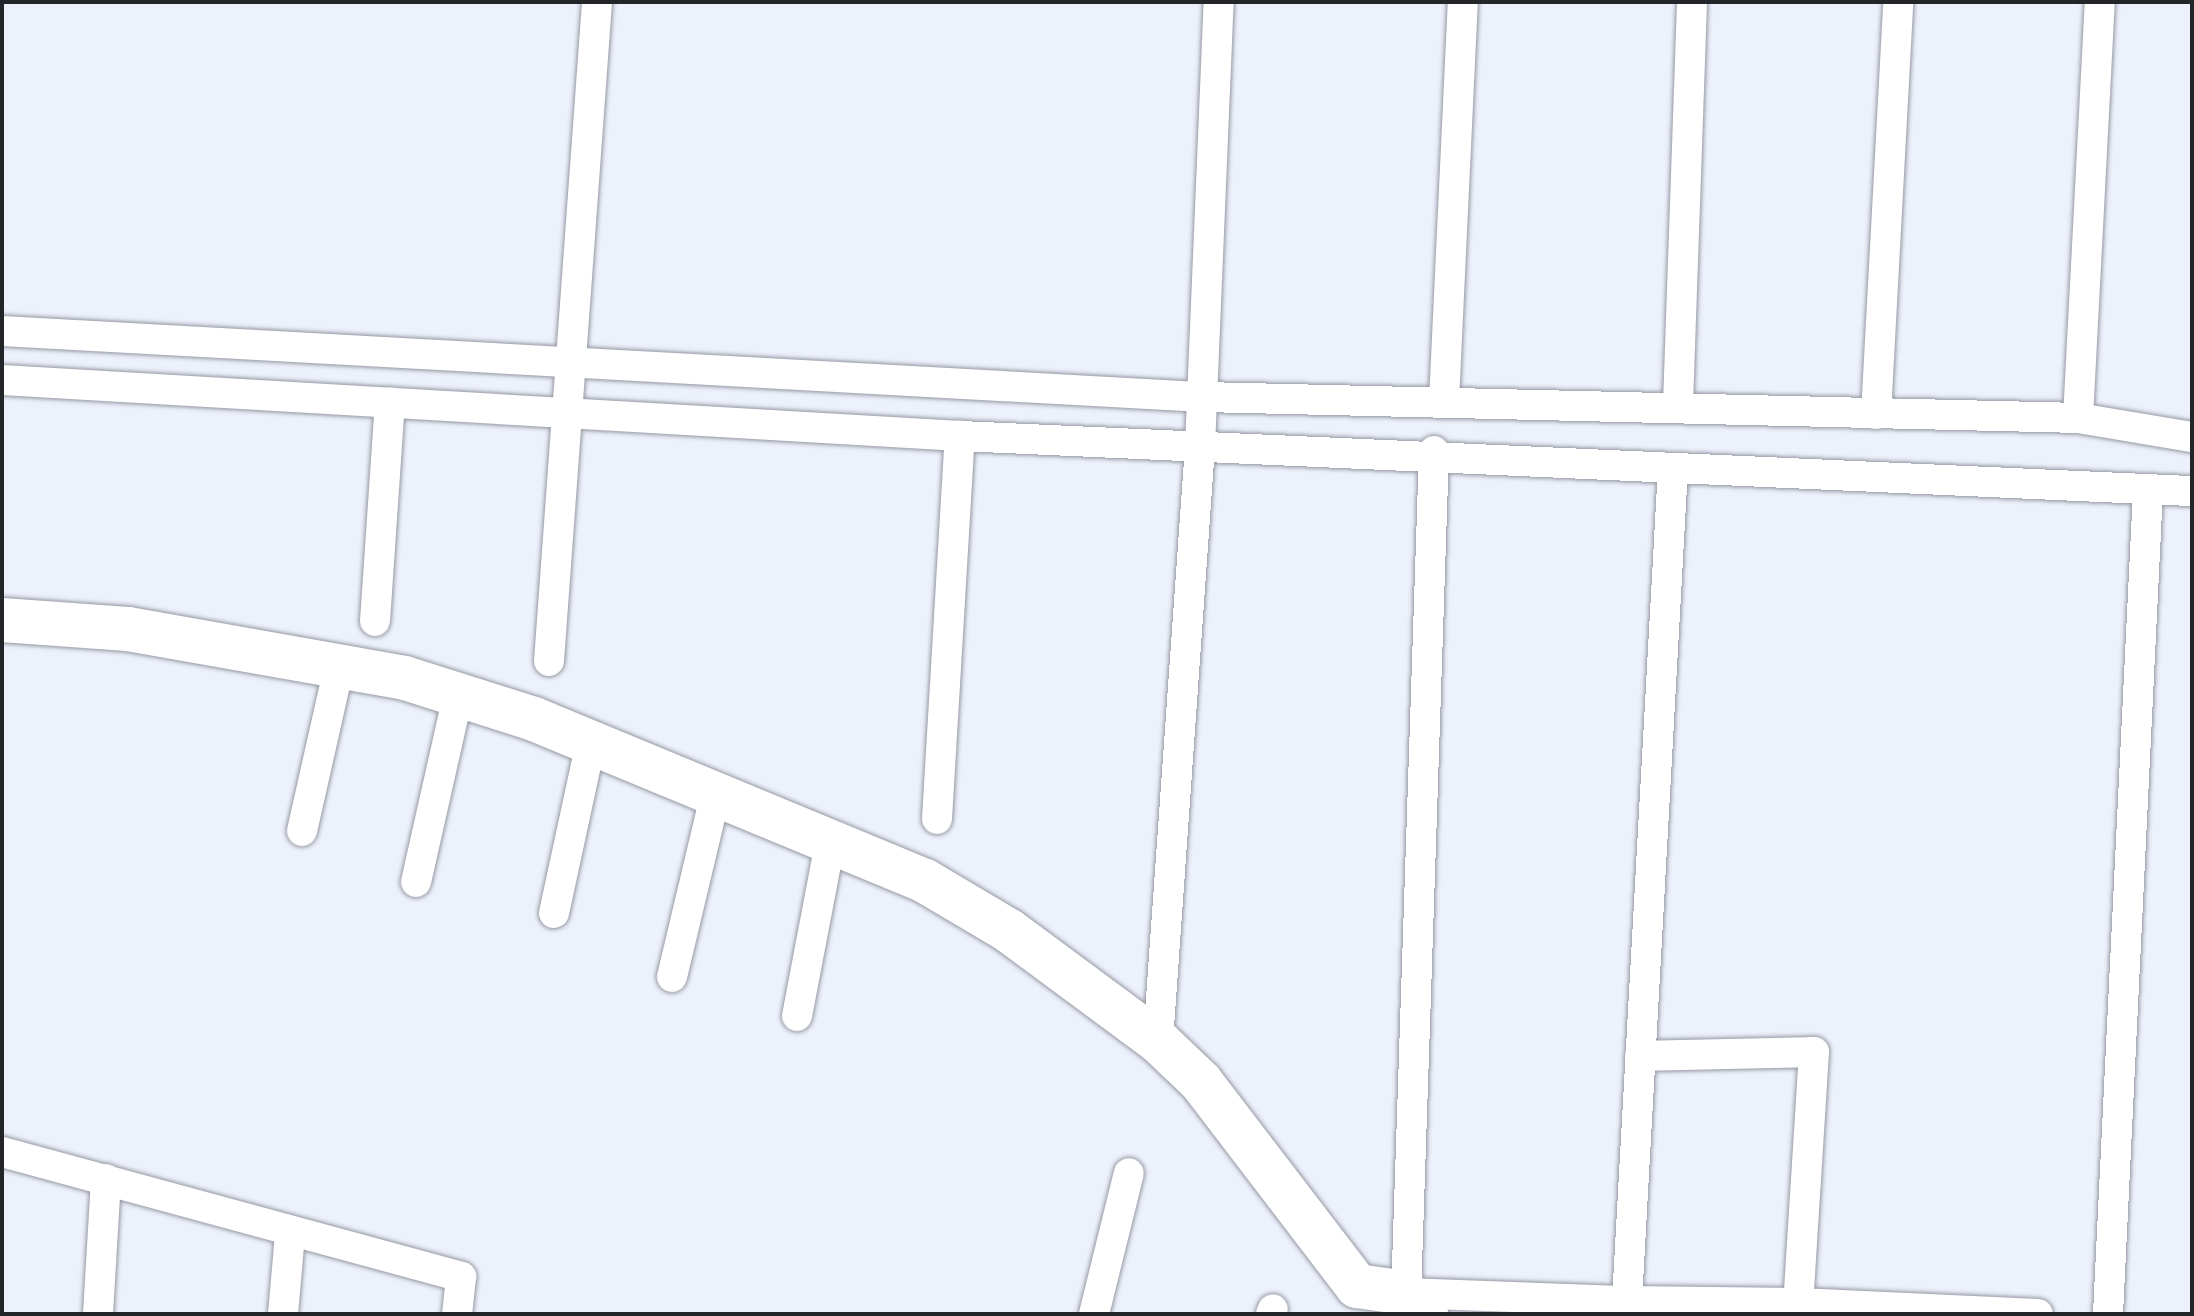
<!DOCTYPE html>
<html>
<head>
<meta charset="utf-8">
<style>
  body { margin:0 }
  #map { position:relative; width:2194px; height:1316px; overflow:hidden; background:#edf1fc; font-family:Commissioner,sans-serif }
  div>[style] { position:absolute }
  .roads { filter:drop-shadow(0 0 2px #9599a3) drop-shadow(0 0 2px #9599a3) }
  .street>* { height:30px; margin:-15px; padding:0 15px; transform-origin:15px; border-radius:15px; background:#fff }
  .secondary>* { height:44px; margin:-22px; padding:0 22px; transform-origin:22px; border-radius:22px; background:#fff }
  span { translate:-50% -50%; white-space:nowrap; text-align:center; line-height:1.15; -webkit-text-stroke:6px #fff; paint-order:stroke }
  .frame { position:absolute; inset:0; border:4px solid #242529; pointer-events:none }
</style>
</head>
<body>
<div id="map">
  <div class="roads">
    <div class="street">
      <div style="left:2px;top:331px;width:1203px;rotate:3.15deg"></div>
      <div style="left:1203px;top:397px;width:875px;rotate:1.37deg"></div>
      <div style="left:2078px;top:418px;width:417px;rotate:-87deg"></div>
      <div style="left:2px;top:380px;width:960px;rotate:3.35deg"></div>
      <div style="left:960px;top:436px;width:1233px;rotate:2.56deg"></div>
      <div style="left:1444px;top:401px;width:399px;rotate:-87.3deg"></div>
      <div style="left:1678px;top:404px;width:402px;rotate:-88deg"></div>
      <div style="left:1876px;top:414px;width:413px;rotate:-86.9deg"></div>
      <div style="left:2078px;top:418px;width:116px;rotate:9.5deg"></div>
      <div style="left:1434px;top:451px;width:842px;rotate:91.9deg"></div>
      <div style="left:1406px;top:1293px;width:221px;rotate:2.1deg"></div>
      <div style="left:1627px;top:1301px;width:833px;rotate:-86.84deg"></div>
      <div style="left:375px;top:621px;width:219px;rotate:-86.1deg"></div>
      <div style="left:549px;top:661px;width:661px;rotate:-85.83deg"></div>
      <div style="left:937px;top:819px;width:384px;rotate:-86.6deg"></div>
      <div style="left:302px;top:831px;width:168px;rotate:-77.3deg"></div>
      <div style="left:416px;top:882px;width:192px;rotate:-77.3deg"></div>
      <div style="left:554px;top:913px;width:175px;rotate:-77.8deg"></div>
      <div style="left:672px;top:977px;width:189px;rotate:-76.6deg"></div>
      <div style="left:797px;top:1016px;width:176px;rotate:-79.2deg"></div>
      <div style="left:1158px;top:1041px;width:595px;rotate:-85.96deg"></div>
      <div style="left:1200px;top:447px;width:445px;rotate:-87.6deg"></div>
      <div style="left:1640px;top:1056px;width:174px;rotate:-1.3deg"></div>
      <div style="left:1814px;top:1052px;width:252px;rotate:93.6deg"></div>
      <div style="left:1798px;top:1303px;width:240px;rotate:2.6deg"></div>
      <div style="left:2px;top:1152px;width:476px;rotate:15.2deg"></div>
      <div style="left:461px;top:1277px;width:37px;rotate:96deg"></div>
      <div style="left:1627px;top:1301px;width:171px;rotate:0.7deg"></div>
      <div style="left:98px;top:1314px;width:135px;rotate:-86.6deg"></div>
      <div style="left:283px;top:1314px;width:80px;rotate:-85deg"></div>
      <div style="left:1094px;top:1314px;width:145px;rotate:-76.1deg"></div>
      <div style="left:1271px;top:1314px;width:5px;rotate:-68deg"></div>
      <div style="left:2108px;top:1314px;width:825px;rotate:-87.22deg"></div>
    </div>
    <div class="secondary">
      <div style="left:2px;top:620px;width:126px;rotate:4.1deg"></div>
      <div style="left:128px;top:629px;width:281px;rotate:10deg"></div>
      <div style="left:405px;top:678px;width:135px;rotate:17.6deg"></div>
      <div style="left:534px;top:719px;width:423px;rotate:22.5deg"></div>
      <div style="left:925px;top:881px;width:96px;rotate:30.6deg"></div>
      <div style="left:1008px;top:930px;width:187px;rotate:36.5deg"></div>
      <div style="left:1158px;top:1041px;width:59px;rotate:43.6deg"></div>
      <div style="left:1201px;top:1082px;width:257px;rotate:52.6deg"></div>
      <div style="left:1357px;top:1286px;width:49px;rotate:8.1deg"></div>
      <div style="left:1406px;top:1293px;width:29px;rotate:46deg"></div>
    </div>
  </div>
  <div class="frame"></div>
</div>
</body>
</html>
